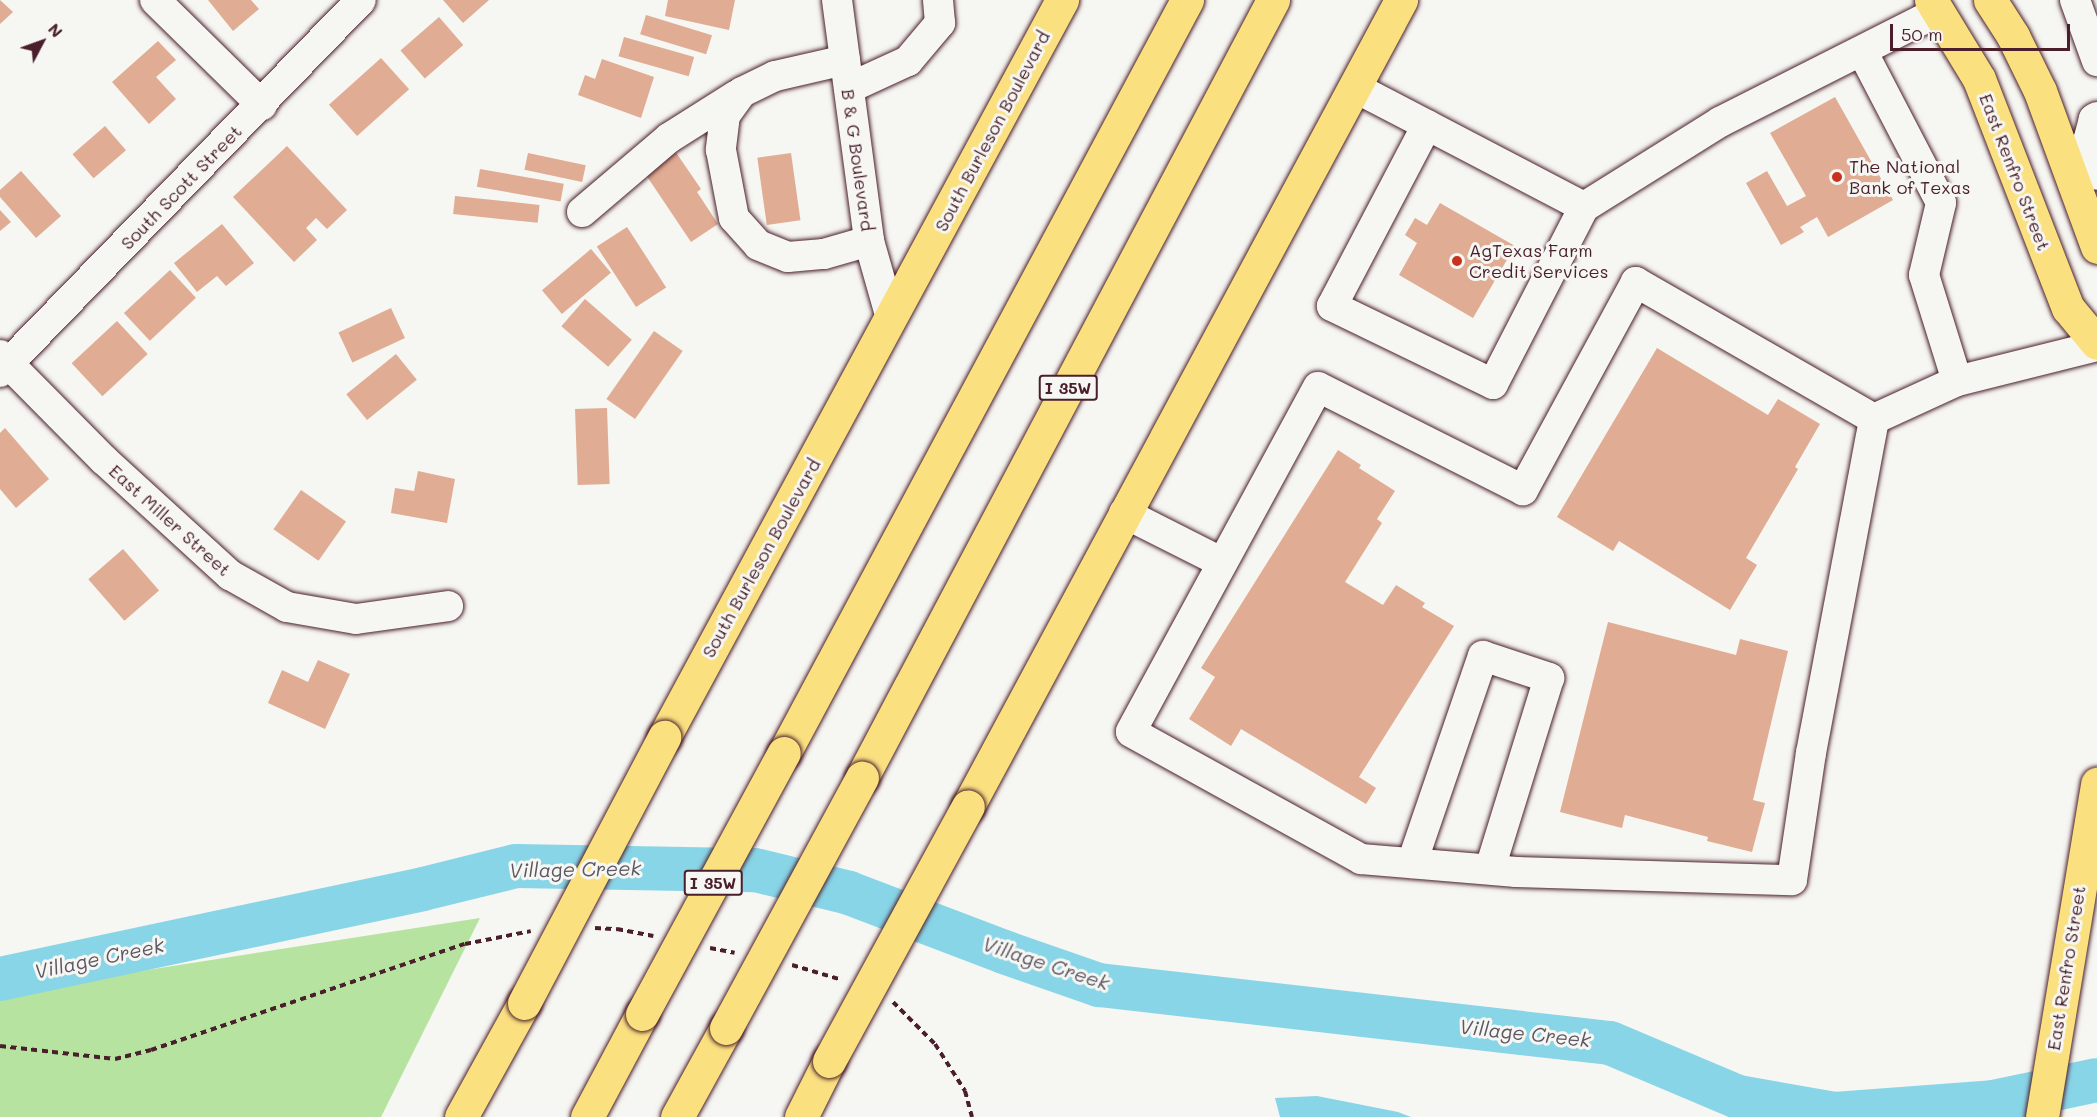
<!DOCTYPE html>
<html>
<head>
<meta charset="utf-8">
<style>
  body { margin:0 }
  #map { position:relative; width:2097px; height:1117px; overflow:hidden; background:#f6f6f2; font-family:Mali,sans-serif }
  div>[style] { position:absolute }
  .green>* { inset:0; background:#b6e3a0 }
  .water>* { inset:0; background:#88d5e8 }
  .river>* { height:44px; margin:-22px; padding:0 22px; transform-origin:22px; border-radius:22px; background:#88d5e8 }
  .building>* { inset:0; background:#e0ac93; transform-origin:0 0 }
  .path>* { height:4px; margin-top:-2px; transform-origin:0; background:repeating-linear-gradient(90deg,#4a1f2b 0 6px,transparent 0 10.5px) }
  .roads { filter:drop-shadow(0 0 2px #4a1f2b) drop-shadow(0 0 2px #4a1f2b) }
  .minor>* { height:30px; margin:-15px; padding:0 15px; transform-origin:15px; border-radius:15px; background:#f6f6f2 }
  .major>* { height:33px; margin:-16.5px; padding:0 16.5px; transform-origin:16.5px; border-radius:16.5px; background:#fbe080 }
  .highway>* { height:33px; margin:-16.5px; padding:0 16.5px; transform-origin:16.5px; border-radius:16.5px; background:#fbe080 }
  .bridges { filter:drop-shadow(0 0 2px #4a1f2b) drop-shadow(0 0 2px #4a1f2b) }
  .major-bridge>* { height:33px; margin:-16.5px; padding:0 16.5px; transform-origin:16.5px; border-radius:16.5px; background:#fbe080 }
  .highway-bridge>* { height:33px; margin:-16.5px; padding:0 16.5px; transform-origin:16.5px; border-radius:16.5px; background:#fbe080 }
  .dots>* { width:16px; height:16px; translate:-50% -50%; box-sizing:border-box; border:3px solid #f6f6f2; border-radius:50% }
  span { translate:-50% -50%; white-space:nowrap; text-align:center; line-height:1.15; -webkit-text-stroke:6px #f6f6f2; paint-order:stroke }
  .shield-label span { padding:2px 4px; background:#f6f6f2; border:2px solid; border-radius:4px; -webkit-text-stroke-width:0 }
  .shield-label { font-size:16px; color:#4a1f2b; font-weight:700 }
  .street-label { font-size:18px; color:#4a1f2b }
  .poi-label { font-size:18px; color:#4a1f2b }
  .left { translate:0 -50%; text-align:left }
  .water-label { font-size:20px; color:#5d5664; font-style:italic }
  .north { position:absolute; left:12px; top:12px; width:60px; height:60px; -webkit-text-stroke:4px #f6f6f2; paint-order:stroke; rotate:49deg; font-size:16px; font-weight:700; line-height:24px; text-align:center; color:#4a1f2b }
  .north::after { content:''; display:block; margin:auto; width:21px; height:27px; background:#4a1f2b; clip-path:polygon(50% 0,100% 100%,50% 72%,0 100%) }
  .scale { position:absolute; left:1890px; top:24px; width:180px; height:27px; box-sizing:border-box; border:3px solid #4a1f2b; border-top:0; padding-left:8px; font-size:18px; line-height:21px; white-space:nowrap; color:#4a1f2b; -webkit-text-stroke:4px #f6f6f2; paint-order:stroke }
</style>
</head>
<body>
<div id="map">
  <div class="green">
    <div style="clip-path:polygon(480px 918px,381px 1117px,0 1117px,0 993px)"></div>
  </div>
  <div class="water">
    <div style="clip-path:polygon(1317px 1096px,1398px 1112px,1411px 1117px,1280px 1117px,1275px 1098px)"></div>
  </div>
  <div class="river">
    <div style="left:0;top:979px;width:432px;rotate:-12deg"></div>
    <div style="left:423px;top:889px;width:96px;rotate:-13.9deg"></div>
    <div style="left:516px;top:866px;width:239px;rotate:1deg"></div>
    <div style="left:755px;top:870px;width:97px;rotate:13.7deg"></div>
    <div style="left:849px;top:893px;width:166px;rotate:20.8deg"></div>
    <div style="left:1004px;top:952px;width:101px;rotate:19.2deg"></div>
    <div style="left:1099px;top:985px;width:514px;rotate:6.48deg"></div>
    <div style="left:1610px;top:1043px;width:139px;rotate:22.9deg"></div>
    <div style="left:1738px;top:1097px;width:98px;rotate:9.9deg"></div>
    <div style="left:1835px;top:1114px;width:158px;rotate:-4.3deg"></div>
    <div style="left:1993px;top:1102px;width:106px;rotate:-11.9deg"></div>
  </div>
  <div class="building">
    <div style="clip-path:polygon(0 0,13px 12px,0 24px)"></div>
    <div style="clip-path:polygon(208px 0,251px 0,259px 9px,233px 31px)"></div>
    <div style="clip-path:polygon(443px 0,489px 0,463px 23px)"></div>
    <div style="clip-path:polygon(668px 0,735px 0,729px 30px,665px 16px)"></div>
    <div style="left:646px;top:15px;width:69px;height:20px;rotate:17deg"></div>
    <div style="left:439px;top:17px;width:37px;height:51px;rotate:49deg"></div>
    <div style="left:624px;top:37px;width:73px;height:20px;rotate:16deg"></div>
    <div style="clip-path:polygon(158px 41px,176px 60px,156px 77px,176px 99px,149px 124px,112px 82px)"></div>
    <div style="left:381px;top:58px;width:42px;height:70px;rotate:48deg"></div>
    <div style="clip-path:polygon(602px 59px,654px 77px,641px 118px,578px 95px,585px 75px,595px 79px)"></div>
    <div style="clip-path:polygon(1835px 97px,1893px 200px,1828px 237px,1817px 217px,1800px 227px,1804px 232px,1781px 245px,1746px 183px,1767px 171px,1787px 206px,1806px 196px,1770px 133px)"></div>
    <div style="left:105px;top:126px;width:32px;height:43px;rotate:49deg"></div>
    <div style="clip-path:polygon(287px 146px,347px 210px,327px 229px,316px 218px,306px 228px,317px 240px,294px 262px,233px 197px)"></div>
    <div style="clip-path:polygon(675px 151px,701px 189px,697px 192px,718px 224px,691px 242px,644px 172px)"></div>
    <div style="left:528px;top:153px;width:59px;height:17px;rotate:12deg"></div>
    <div style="left:791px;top:153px;width:68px;height:34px;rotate:82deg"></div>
    <div style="left:480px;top:169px;width:85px;height:18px;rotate:10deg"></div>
    <div style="clip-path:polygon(21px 171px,61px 216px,36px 238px,0 197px,0 190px)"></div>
    <div style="left:455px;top:196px;width:85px;height:18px;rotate:6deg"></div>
    <div style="clip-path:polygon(1440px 203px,1515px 246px,1473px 318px,1399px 275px,1417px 243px,1405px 235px,1415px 218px,1427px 225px)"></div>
    <div style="clip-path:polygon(0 210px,11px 222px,0 231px)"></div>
    <div style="clip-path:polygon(222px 224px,254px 263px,226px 286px,217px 276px,197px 292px,174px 263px)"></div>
    <div style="left:627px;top:227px;width:72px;height:36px;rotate:57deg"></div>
    <div style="left:591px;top:249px;width:31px;height:64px;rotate:50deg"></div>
    <div style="left:170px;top:270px;width:38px;height:63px;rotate:47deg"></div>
    <div style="left:585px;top:299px;width:62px;height:36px;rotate:41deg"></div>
    <div style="left:391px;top:308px;width:33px;height:58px;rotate:65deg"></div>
    <div style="left:117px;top:321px;width:45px;height:62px;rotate:47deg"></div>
    <div style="left:654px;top:331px;width:35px;height:83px;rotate:35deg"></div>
    <div style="clip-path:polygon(1657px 348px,1768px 415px,1778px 399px,1820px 424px,1795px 467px,1798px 469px,1746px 558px,1757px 565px,1730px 610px,1619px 541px,1613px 551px,1557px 517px)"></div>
    <div style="left:396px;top:354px;width:33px;height:64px;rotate:51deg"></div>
    <div style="left:607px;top:408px;width:76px;height:32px;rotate:88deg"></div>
    <div style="clip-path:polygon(5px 428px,49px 479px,16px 508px,0 489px,0 433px)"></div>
    <div style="clip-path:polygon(1338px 450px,1361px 465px,1359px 468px,1395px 491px,1377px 519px,1382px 523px,1345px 582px,1383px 605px,1396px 585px,1425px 603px,1422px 607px,1454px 626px,1359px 777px,1376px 788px,1366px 804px,1241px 729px,1231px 746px,1189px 719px,1215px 677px,1201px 668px)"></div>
    <div style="clip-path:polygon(418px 471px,455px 479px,447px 523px,391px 513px,395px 488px,414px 491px)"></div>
    <div style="left:301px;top:490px;width:55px;height:48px;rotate:35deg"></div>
    <div style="left:123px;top:549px;width:55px;height:46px;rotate:49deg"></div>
    <div style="clip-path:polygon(1608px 622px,1736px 655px,1740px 639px,1788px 651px,1753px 800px,1765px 803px,1752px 852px,1707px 841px,1708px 837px,1625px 815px,1622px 828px,1560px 812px)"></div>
    <div style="clip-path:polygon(318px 660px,350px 674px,325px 729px,268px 703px,282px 670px,308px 682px)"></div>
  </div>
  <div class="path">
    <div style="left:595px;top:928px;width:22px;rotate:3deg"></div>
    <div style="left:617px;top:929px;width:37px;rotate:11deg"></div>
    <div style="left:710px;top:948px;width:25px;rotate:11deg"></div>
    <div style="left:792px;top:965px;width:52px;rotate:16.7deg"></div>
    <div style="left:893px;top:1002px;width:59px;rotate:45deg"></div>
    <div style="left:935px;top:1044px;width:56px;rotate:57.4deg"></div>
    <div style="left:965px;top:1091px;width:27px;rotate:75deg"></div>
    <div style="left:0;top:1046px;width:116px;rotate:6.4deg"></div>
    <div style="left:115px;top:1059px;width:37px;rotate:-14deg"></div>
    <div style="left:151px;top:1050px;width:331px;rotate:-18.7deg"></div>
    <div style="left:465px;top:944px;width:67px;rotate:-11.1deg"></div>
  </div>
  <div class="roads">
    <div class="minor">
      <div style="left:155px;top:0;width:150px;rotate:44.5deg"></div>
      <div style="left:837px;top:0;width:243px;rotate:82.4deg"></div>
      <div style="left:869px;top:241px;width:80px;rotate:74.1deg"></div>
      <div style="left:2075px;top:0;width:65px;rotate:70.2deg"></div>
      <div style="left:1862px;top:51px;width:171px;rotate:62.5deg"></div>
      <div style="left:1941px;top:203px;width:74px;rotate:103.3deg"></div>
      <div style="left:1924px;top:275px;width:111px;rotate:72.7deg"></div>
      <div style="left:1957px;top:381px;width:144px;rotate:-14deg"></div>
      <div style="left:845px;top:60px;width:72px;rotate:167.1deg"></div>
      <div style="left:775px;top:76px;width:37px;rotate:154deg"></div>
      <div style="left:742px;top:92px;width:29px;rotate:126deg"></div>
      <div style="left:725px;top:115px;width:35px;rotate:97deg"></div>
      <div style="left:721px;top:150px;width:69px;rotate:79.2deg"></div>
      <div style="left:734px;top:218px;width:36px;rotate:48deg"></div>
      <div style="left:758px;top:245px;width:32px;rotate:22deg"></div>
      <div style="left:788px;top:257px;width:36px;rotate:-5deg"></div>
      <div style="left:824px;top:254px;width:47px;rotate:-16.1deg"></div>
      <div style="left:1354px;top:87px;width:82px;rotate:27.5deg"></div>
      <div style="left:1427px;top:125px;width:177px;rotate:27.6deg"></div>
      <div style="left:1584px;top:207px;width:199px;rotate:117.2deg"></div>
      <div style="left:1493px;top:384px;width:179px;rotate:-154.2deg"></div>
      <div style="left:1332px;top:306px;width:204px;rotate:-62.3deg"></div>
      <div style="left:849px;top:88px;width:65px;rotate:-24.6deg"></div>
      <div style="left:908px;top:61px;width:50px;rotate:-49.9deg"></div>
      <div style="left:940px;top:23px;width:23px;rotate:-95deg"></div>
      <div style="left:2097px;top:117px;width:4px;rotate:146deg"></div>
      <div style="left:2094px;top:119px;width:23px;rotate:105deg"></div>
      <div style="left:2088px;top:141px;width:35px;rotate:75deg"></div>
      <div style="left:1584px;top:207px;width:160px;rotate:-32deg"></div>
      <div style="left:1720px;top:122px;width:244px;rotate:-26.8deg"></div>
      <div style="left:582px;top:212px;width:114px;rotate:-40.4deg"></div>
      <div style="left:669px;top:138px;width:80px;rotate:-32.3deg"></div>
      <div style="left:0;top:355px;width:148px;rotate:45.3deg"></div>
      <div style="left:104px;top:460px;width:171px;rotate:42.4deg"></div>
      <div style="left:230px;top:575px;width:65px;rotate:29.3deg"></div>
      <div style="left:287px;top:607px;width:70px;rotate:9.9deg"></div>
      <div style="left:356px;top:619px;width:93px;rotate:-8deg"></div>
      <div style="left:0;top:372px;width:518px;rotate:-45.86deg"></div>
      <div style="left:1874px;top:419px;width:275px;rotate:-150.1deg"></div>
      <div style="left:1636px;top:282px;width:237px;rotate:118.5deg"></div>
      <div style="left:1523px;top:490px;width:229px;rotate:-153.3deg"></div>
      <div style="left:1318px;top:387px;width:392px;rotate:118.5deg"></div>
      <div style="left:1131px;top:732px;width:263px;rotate:28.9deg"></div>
      <div style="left:1361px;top:859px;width:156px;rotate:4.8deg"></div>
      <div style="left:1516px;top:872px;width:276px;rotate:1.7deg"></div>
      <div style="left:1792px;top:880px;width:128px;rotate:-81.5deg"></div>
      <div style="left:1811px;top:753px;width:340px;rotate:-79.3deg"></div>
      <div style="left:1874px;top:419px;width:91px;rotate:-24.6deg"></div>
      <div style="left:1124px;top:513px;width:109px;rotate:26.8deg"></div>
      <div style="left:1412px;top:863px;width:219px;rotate:-71.1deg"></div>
      <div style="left:1483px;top:656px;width:70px;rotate:18.4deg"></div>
      <div style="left:1549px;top:678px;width:200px;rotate:107.2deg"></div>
    </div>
    <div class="major">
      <div style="left:1931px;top:0;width:92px;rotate:58.7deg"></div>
      <div style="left:1979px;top:79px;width:246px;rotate:68.8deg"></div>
      <div style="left:2068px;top:308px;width:45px;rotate:50.4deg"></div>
      <div style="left:1990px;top:0;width:43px;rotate:57.4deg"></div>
      <div style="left:2013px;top:36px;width:61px;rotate:63.9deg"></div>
      <div style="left:2040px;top:91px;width:166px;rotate:69.9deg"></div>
      <div style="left:664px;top:737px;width:838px;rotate:-61.63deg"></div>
      <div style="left:968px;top:806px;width:915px;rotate:-61.75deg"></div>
      <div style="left:461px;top:1117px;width:130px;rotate:-61.1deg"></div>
      <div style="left:801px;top:1117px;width:63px;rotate:-63.4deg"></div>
      <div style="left:2042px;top:1117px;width:338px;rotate:-80.6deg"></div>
    </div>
    <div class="highway">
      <div style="left:784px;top:753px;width:854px;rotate:-61.84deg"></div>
      <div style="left:862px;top:777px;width:879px;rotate:-62.12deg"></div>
      <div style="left:587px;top:1117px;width:117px;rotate:-61.9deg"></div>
      <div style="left:677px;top:1117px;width:102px;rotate:-61.2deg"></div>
    </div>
  </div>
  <div class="bridges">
    <div class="major-bridge">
      <div style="left:524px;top:1003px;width:301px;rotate:-62.2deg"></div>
      <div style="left:829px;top:1061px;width:290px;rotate:-61.4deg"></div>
    </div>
    <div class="highway-bridge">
      <div style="left:642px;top:1014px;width:297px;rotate:-61.5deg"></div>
      <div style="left:726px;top:1028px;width:285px;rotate:-61.5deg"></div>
    </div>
  </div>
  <div class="dots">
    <div style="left:1837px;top:177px;background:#c8321e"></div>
    <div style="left:1457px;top:261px;background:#c8321e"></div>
  </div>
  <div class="shield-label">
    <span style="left:1068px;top:388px">I 35W</span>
    <span style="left:713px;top:883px">I 35W</span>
  </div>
  <div class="street-label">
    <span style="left:992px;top:131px;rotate:-62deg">South Burleson Boulevard</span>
    <span style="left:858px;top:160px;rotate:82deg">B &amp; G Boulevard</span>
    <span style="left:2015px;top:172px;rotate:69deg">East Renfro Street</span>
    <span style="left:181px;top:187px;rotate:-46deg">South Scott Street</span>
    <span style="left:170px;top:520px;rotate:42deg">East Miller Street</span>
    <span style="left:761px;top:558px;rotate:-61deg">South Burleson Boulevard</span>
    <span style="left:2066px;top:968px;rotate:-81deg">East Renfro Street</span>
  </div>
  <div class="poi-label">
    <span class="left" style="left:1849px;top:177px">The National<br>Bank of Texas</span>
    <span class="left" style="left:1469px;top:261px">AgTexas Farm<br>Credit Services</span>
  </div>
  <div class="water-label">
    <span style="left:575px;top:869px;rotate:-1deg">Village Creek</span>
    <span style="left:99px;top:958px;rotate:-12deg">Village Creek</span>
    <span style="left:1046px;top:963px;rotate:18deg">Village Creek</span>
    <span style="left:1525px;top:1033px;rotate:6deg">Village Creek</span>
  </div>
  <div class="north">N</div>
  <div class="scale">50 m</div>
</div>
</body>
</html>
